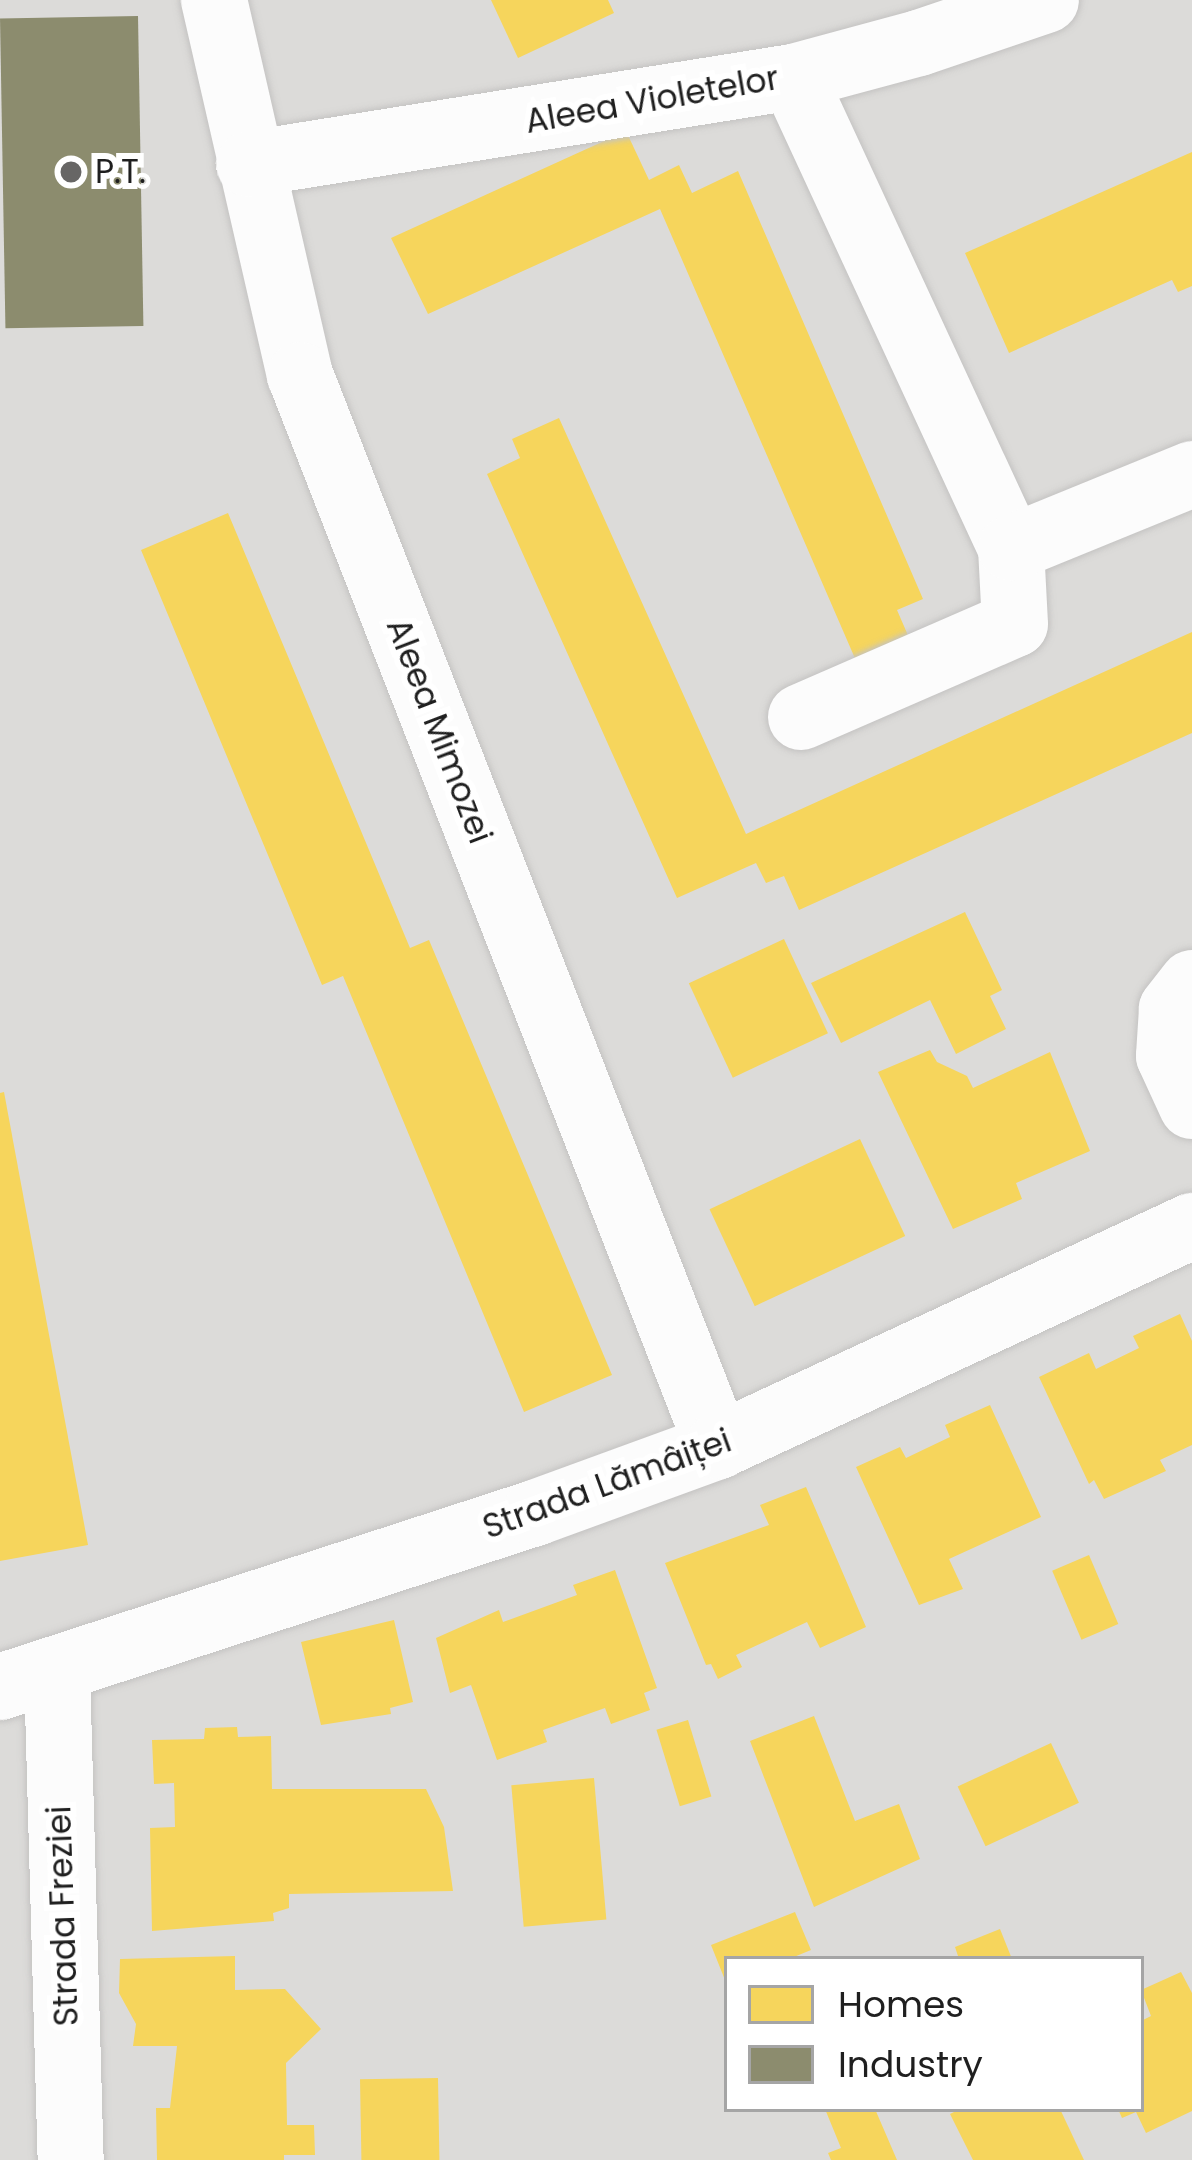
<!DOCTYPE html>
<html>
<head>
<meta charset="utf-8">
<style>
  body { margin:0 }
  #map { position:relative; width:1192px; height:2160px; overflow:hidden; background:#edebe8; font-family:Poppins,sans-serif }
  div>[style] { position:absolute }
  .residential>* { inset:0; background:#dcdbd9 }
  .homes>* { inset:0; background:#f6d55c; transform-origin:0 0 }
  .industry>* { inset:0; background:#8c8c6e; transform-origin:0 0 }
  .roads { filter:drop-shadow(0 0 3px #c4c3c2) drop-shadow(0 0 3px #c4c3c2) }
  .minor>* { height:66px; margin:-33px; padding:0 33px; transform-origin:33px; border-radius:33px; background:#fcfcfc }
  .dots>* { width:33px; height:33px; translate:-50% -50%; box-sizing:border-box; border:6px solid #fff; border-radius:50% }
  span { translate:-50% -50%; white-space:nowrap; text-align:center; line-height:1.15; -webkit-text-stroke:12px #fff; paint-order:stroke }
  .street-label { font-size:33px; color:#1f1f1f }
  .poi-label { font-size:33px; color:#1f1f1f }
  .left { translate:0 -50%; text-align:left }
  .legend { position:absolute; left:724px; top:1956px; width:420px; height:156px; box-sizing:border-box; background:#fff; border:3px solid #a5a5a5; margin:0; padding:15px 21px; list-style:none; font-size:36px; color:#1f1f1f }
  .legend li { display:flex; align-items:center; gap:24px; height:60px }
  .legend b { width:60px; border:3px solid #a5a5a5 }
</style>
</head>
<body>
<div id="map">
  <div class="residential">
    <div style="clip-path:polygon(evenodd,0 0,1192px 0,1192px 2160px,0 2160px,0 0,727px 1959px,1141px 1959px,1141px 2109px,727px 2109px,727px 1959px)"></div>
  </div>
  <div class="homes">
    <div style="clip-path:polygon(491px 0,608px 0,614px 13px,518px 58px)"></div>
    <div style="clip-path:polygon(626px 131px,649px 180px,679px 165px,692px 193px,738px 171px,923px 599px,897px 610px,910px 640px,857px 663px,660px 209px,428px 314px,391px 238px)"></div>
    <div style="clip-path:polygon(1192px 152px,1192px 286px,1178px 292px,1172px 280px,1009px 353px,965px 253px)"></div>
    <div style="clip-path:polygon(559px 418px,746px 834px,1192px 632px,1192px 733px,799px 910px,784px 876px,766px 883px,756px 863px,677px 898px,487px 474px,520px 458px,512px 439px)"></div>
    <div style="clip-path:polygon(228px 513px,410px 948px,429px 940px,612px 1375px,524px 1412px,343px 976px,322px 985px,141px 550px)"></div>
    <div style="clip-path:polygon(965px 912px,1002px 990px,990px 996px,1006px 1029px,956px 1054px,930px 1000px,841px 1043px,811px 983px)"></div>
    <div style="left:784px;top:939px;width:104px;height:105px;rotate:65deg"></div>
    <div style="clip-path:polygon(930px 1050px,937px 1062px,967px 1076px,973px 1088px,1050px 1052px,1090px 1151px,1016px 1183px,1022px 1199px,953px 1229px,878px 1072px)"></div>
    <div style="clip-path:polygon(4px 1092px,88px 1545px,0 1561px,0 1093px)"></div>
    <div style="left:860px;top:1139px;width:107px;height:166px;rotate:65deg"></div>
    <div style="clip-path:polygon(1180px 1314px,1192px 1341px,1192px 1445px,1160px 1460px,1166px 1471px,1104px 1499px,1094px 1480px,1089px 1484px,1039px 1377px,1089px 1353px,1096px 1369px,1139px 1348px,1133px 1336px)"></div>
    <div style="clip-path:polygon(990px 1405px,1041px 1517px,949px 1559px,963px 1589px,919px 1605px,856px 1467px,900px 1447px,906px 1458px,950px 1437px,945px 1425px)"></div>
    <div style="clip-path:polygon(806px 1487px,866px 1627px,820px 1648px,807px 1622px,736px 1655px,742px 1667px,718px 1679px,711px 1664px,706px 1665px,665px 1563px,769px 1525px,760px 1505px)"></div>
    <div style="left:1089px;top:1555px;width:75px;height:40px;rotate:67deg"></div>
    <div style="clip-path:polygon(615px 1570px,657px 1688px,644px 1693px,650px 1710px,611px 1724px,605px 1708px,543px 1730px,547px 1742px,497px 1760px,471px 1685px,450px 1693px,436px 1638px,499px 1610px,503px 1622px,577px 1595px,573px 1585px)"></div>
    <div style="clip-path:polygon(394px 1620px,413px 1702px,390px 1708px,391px 1714px,321px 1725px,301px 1642px)"></div>
    <div style="clip-path:polygon(814px 1716px,855px 1821px,899px 1804px,920px 1859px,814px 1907px,750px 1741px)"></div>
    <div style="left:688px;top:1720px;width:80px;height:33px;rotate:73deg"></div>
    <div style="clip-path:polygon(237px 1727px,238px 1737px,271px 1736px,272px 1789px,426px 1789px,444px 1827px,453px 1891px,289px 1894px,289px 1908px,273px 1913px,274px 1921px,152px 1931px,150px 1828px,175px 1827px,174px 1783px,154px 1784px,152px 1740px,204px 1739px,205px 1728px)"></div>
    <div style="left:1051px;top:1743px;width:66px;height:103px;rotate:65deg"></div>
    <div style="left:594px;top:1778px;width:142px;height:83px;rotate:85deg"></div>
    <div style="clip-path:polygon(795px 1912px,811px 1950px,789px 1959px,727px 1959px,727px 1985px,711px 1945px)"></div>
    <div style="clip-path:polygon(1000px 1929px,1012px 1959px,959px 1959px,955px 1947px)"></div>
    <div style="clip-path:polygon(235px 1956px,235px 1990px,285px 1989px,321px 2029px,286px 2063px,287px 2125px,314px 2125px,315px 2155px,284px 2155px,284px 2160px,157px 2160px,156px 2108px,170px 2108px,177px 2046px,133px 2046px,136px 2024px,119px 1993px,120px 1959px)"></div>
    <div style="clip-path:polygon(1181px 1972px,1192px 1993px,1192px 2111px,1146px 2133px,1136px 2112px,1122px 2118px,1118px 2109px,1141px 2109px,1141px 2021px,1151px 2016px,1141px 1990px)"></div>
    <div style="left:438px;top:2078px;width:82px;height:78px;rotate:89deg"></div>
    <div style="clip-path:polygon(825px 2109px,875px 2109px,897px 2160px,831px 2160px,828px 2153px,841px 2148px)"></div>
    <div style="clip-path:polygon(960px 2109px,1060px 2109px,1084px 2160px,973px 2160px,950px 2114px)"></div>
  </div>
  <div class="industry">
    <div style="left:138px;top:16px;width:310px;height:138px;rotate:89deg"></div>
  </div>
  <div class="roads">
    <div class="minor">
      <div style="left:214px;top:0;width:385px;rotate:77.1deg"></div>
      <div style="left:300px;top:375px;width:1150px;rotate:68.68deg"></div>
      <div style="left:793px;top:77px;width:519px;rotate:65.16deg"></div>
      <div style="left:249px;top:164px;width:551px;rotate:-9.09deg"></div>
      <div style="left:793px;top:77px;width:131px;rotate:-15.1deg"></div>
      <div style="left:919px;top:43px;width:134px;rotate:-18.7deg"></div>
      <div style="left:801px;top:717px;width:233px;rotate:-23.5deg"></div>
      <div style="left:1015px;top:624px;width:76px;rotate:-93deg"></div>
      <div style="left:1011px;top:548px;width:196px;rotate:-22.2deg"></div>
      <div style="left:1192px;top:983px;width:33px;rotate:128deg"></div>
      <div style="left:1172px;top:1009px;width:47px;rotate:93.7deg"></div>
      <div style="left:1169px;top:1056px;width:55px;rotate:65.3deg"></div>
      <div style="left:57px;top:1671px;width:489px;rotate:88.4deg"></div>
      <div style="left:0;top:1687px;width:563px;rotate:-18.02deg"></div>
      <div style="left:535px;top:1513px;width:195px;rotate:-20.1deg"></div>
      <div style="left:718px;top:1446px;width:523px;rotate:-24.9deg"></div>
    </div>
  </div>
  <div class="dots">
    <div style="left:71px;top:172px;background:#676665"></div>
  </div>
  <div class="street-label">
    <span style="left:652px;top:100px;rotate:-10deg">Aleea Violetelor</span>
    <span style="left:439px;top:731px;rotate:69deg">Aleea Mimozei</span>
    <span style="left:607px;top:1484px;rotate:-20deg">Strada Lămâiței</span>
    <span style="left:63px;top:1916px;rotate:-92deg">Strada Freziei</span>
  </div>
  <div class="poi-label">
    <span class="left" style="left:95px;top:172px">P.T.</span>
  </div>
  <ul class="legend">
  <li><b style="height:33px;background:#f6d55c"></b>Homes</li>
  <li><b style="height:33px;background:#8c8c6e"></b>Industry</li>
  </ul>
</div>
</body>
</html>
